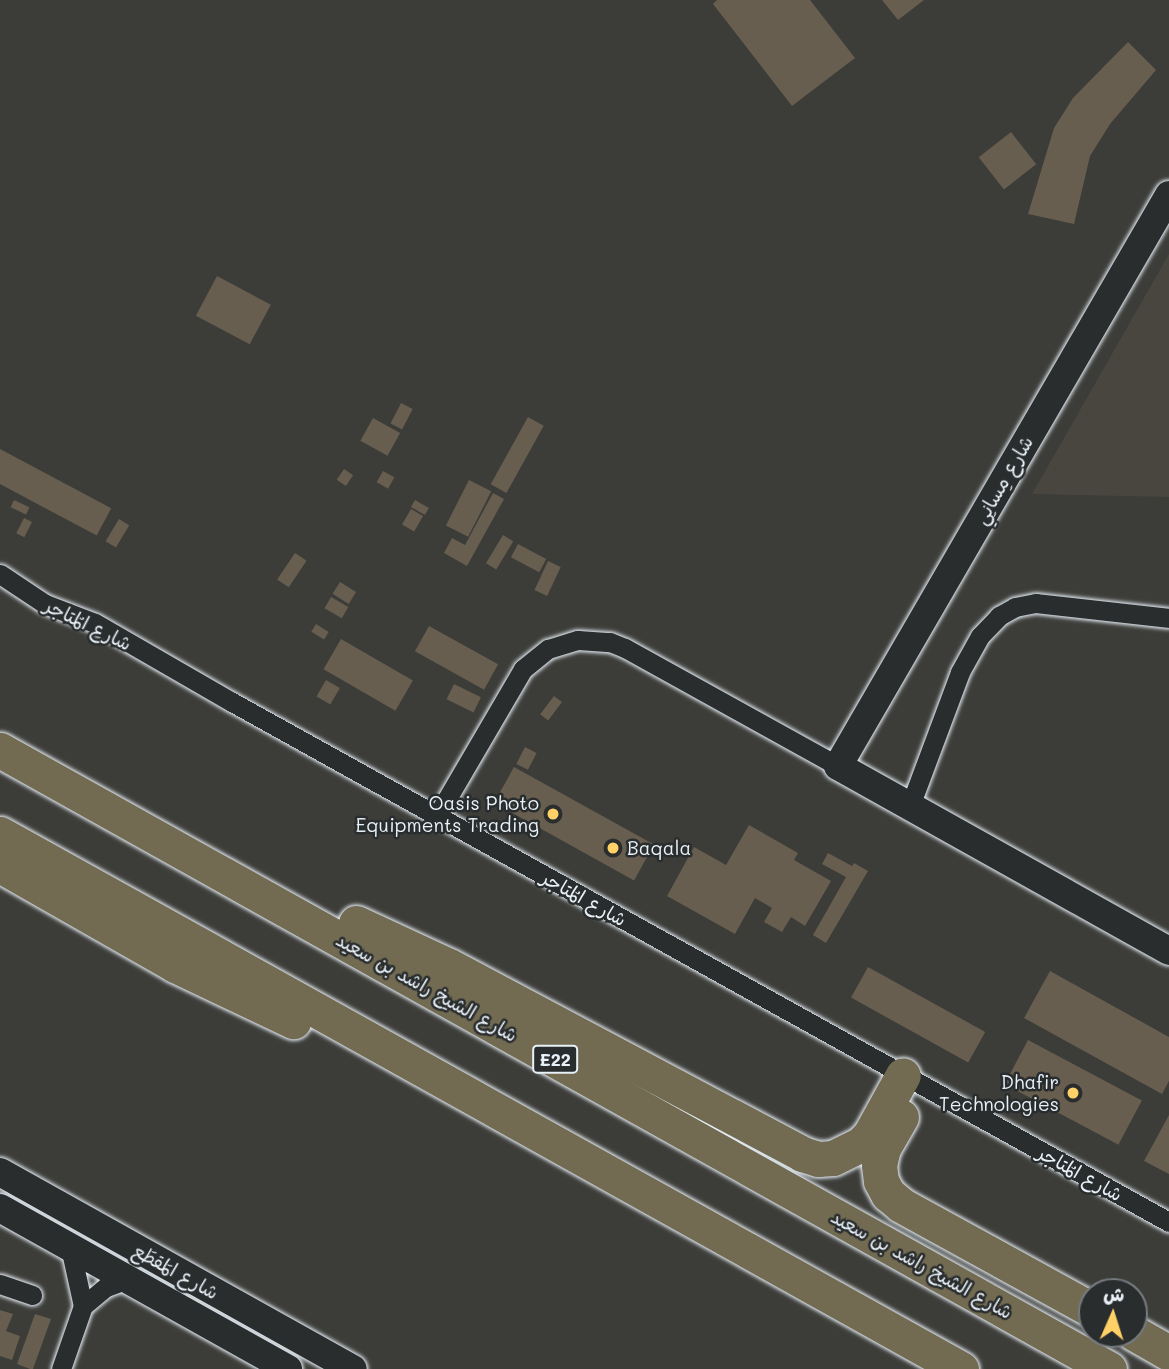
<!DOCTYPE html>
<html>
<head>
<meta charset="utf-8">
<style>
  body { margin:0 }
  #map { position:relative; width:1169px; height:1369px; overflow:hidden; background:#3c3c38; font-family:Mali,"Playpen Sans Arabic",sans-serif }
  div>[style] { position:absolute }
  .built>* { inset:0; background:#49463f }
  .building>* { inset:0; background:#675e4f; transform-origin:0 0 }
  .roads { filter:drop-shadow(0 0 2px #e8f1f8) drop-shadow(0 0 2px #e8f1f8) }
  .street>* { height:19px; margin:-9.5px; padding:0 9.5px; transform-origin:9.5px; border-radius:9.5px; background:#2a2d2e }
  .secondary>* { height:28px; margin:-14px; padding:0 14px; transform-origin:14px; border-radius:14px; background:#2a2d2e }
  .highway>* { height:35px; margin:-17.5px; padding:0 17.5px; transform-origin:17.5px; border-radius:17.5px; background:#726b52 }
  .dots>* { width:19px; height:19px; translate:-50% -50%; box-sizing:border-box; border:4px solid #2a2d2e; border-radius:50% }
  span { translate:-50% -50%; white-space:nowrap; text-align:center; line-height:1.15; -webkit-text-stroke:5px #2a2d2e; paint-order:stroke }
  .shield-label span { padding:2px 5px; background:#2a2d2e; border:2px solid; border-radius:5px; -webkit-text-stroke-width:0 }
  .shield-label { font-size:18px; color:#e8f1f8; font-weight:700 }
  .street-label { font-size:19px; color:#e8f1f8 }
  .poi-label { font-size:19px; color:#e8f1f8 }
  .right { translate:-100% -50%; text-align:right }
  .left { translate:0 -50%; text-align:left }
  .north { position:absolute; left:1078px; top:1278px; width:70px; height:70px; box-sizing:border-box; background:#2a2d2e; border:2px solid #767b7f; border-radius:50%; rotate:3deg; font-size:19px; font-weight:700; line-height:28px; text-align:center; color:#e8f1f8 }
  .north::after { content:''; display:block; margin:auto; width:24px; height:32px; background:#ffd166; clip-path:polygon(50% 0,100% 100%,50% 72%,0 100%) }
</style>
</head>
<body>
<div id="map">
  <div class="built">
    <div style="clip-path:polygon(1169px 254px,1169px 497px,1032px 494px)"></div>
  </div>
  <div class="building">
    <div style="clip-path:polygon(717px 0,810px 0,855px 58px,792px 106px,713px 4px)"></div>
    <div style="clip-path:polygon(882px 0,924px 0,898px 20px)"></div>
    <div style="clip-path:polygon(1128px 42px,1156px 70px,1110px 124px,1090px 156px,1074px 224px,1028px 214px,1054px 128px,1073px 98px)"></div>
    <div style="left:1011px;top:132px;width:41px;height:41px;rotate:52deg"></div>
    <div style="left:217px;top:276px;width:61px;height:45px;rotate:28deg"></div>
    <div style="left:401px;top:403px;width:13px;height:23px;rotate:27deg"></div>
    <div style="left:528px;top:417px;width:18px;height:77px;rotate:29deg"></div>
    <div style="left:373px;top:418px;width:31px;height:26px;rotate:29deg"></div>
    <div style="left:0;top:449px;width:126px;height:31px;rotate:28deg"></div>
    <div style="left:344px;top:469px;width:11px;height:13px;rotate:34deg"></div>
    <div style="left:383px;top:471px;width:13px;height:13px;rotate:29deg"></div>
    <div style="left:469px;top:480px;width:25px;height:51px;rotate:27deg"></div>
    <div style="clip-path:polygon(493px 493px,504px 499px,467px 566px,444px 553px,452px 538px,465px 545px)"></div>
    <div style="left:14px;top:500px;width:17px;height:8px;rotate:25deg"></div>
    <div style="left:415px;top:500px;width:16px;height:8px;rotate:30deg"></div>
    <div style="left:411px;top:509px;width:14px;height:18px;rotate:30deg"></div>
    <div style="left:24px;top:518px;width:9px;height:17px;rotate:27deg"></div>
    <div style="left:119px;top:519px;width:12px;height:26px;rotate:31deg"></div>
    <div style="left:503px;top:535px;width:12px;height:33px;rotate:31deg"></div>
    <div style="left:518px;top:544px;width:32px;height:15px;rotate:28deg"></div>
    <div style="left:295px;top:553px;width:14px;height:32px;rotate:34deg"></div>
    <div style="left:548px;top:561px;width:14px;height:32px;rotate:25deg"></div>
    <div style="left:340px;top:582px;width:19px;height:14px;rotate:32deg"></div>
    <div style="left:331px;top:597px;width:20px;height:13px;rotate:30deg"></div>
    <div style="left:316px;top:624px;width:15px;height:9px;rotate:32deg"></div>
    <div style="left:429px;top:626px;width:79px;height:29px;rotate:29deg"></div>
    <div style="left:341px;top:639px;width:83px;height:35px;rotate:30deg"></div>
    <div style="left:326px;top:680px;width:16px;height:19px;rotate:30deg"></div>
    <div style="left:454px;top:684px;width:30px;height:17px;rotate:26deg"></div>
    <div style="left:554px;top:696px;width:10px;height:23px;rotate:37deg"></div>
    <div style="left:525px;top:747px;width:13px;height:19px;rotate:27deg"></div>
    <div style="left:514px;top:767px;width:160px;height:41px;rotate:29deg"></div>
    <div style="clip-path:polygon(749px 825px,798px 853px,794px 860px,831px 881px,805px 926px,791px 917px,782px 932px,764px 922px,772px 908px,755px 898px,735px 934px,667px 896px,694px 847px,726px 865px)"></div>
    <div style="clip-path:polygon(828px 853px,852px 866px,854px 863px,868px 871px,826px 943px,813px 935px,846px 877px,822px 864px)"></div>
    <div style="left:868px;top:967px;width:134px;height:35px;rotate:29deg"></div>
    <div style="clip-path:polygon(1050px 971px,1169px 1037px,1169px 1081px,1162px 1094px,1024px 1018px)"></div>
    <div style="left:1028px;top:1040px;width:129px;height:50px;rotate:28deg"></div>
    <div style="clip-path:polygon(1169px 1115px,1169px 1174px,1144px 1161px)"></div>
    <div style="clip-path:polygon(0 1310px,13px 1314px,6px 1331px,20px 1336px,12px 1360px,0 1356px)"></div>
    <div style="clip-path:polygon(35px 1314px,51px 1319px,33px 1369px,30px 1369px,17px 1364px)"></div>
  </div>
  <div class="roads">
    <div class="street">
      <div style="left:0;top:574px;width:54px;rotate:33.7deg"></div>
      <div style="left:45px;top:604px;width:53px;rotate:20.8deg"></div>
      <div style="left:95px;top:623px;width:158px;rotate:30deg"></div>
      <div style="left:232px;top:702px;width:1072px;rotate:29.03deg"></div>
      <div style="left:910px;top:806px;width:143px;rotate:-69.5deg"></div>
      <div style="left:960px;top:672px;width:41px;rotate:-60.9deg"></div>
      <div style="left:980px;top:636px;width:28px;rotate:-46deg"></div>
      <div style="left:999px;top:616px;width:18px;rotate:-29deg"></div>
      <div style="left:1015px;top:607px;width:21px;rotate:-11deg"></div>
      <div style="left:1036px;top:603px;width:134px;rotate:6.4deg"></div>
      <div style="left:437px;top:816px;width:170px;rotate:-59.7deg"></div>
      <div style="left:523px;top:669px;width:32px;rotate:-39deg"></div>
      <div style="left:548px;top:649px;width:31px;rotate:-17deg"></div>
      <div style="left:578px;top:640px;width:32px;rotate:4deg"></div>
      <div style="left:610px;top:642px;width:16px;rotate:22deg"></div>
      <div style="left:625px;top:648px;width:244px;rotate:29deg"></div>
      <div style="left:70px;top:1247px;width:60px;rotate:77.6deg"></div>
      <div style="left:0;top:1284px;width:34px;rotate:19deg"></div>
      <div style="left:61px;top:1369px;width:67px;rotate:-70.8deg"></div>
      <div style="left:83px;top:1306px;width:30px;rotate:-40deg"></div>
      <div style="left:106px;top:1287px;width:23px;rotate:-20deg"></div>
    </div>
    <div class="secondary">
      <div style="left:1169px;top:195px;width:660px;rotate:120.1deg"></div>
      <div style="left:838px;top:766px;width:379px;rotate:29.2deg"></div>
      <div style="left:0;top:1172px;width:404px;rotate:29.2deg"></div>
      <div style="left:0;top:1208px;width:330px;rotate:29.2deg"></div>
    </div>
    <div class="highway">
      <div style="left:0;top:750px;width:1270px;rotate:29.17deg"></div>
      <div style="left:0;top:834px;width:1100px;rotate:29.11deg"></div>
      <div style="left:0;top:865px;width:202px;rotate:29.7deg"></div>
      <div style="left:175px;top:965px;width:131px;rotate:25.4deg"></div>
      <div style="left:356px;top:923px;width:102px;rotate:24.8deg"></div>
      <div style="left:449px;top:966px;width:400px;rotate:28deg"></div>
      <div style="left:802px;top:1154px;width:17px;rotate:17deg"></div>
      <div style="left:818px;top:1159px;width:15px;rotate:-4deg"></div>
      <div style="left:833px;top:1158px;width:30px;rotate:-26deg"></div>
      <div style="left:860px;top:1145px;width:14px;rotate:-45deg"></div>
      <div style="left:870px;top:1135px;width:68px;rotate:-61.2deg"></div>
      <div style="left:901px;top:1117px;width:36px;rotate:120deg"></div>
      <div style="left:883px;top:1148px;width:17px;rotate:103deg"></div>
      <div style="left:879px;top:1165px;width:16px;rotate:83deg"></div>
      <div style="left:881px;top:1181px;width:15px;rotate:62deg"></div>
      <div style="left:888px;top:1194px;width:17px;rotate:40deg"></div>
      <div style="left:901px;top:1205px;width:218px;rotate:28.8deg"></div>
      <div style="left:1134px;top:1333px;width:40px;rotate:29.7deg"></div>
    </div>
  </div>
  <div class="dots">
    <div style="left:553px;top:814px;background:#ffd166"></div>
    <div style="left:613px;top:848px;background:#ffd166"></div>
    <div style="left:1073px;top:1093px;background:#ffd166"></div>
  </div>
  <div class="shield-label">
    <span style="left:555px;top:1059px">E22</span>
  </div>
  <div class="street-label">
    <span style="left:1003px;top:480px;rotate:-60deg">شارع مِسانِي</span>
    <span style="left:88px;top:624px;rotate:26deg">شارع المُتاجر</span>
    <span style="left:584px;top:898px;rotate:29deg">شارع المُتاجر</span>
    <span style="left:427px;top:987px;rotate:29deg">شارع الشيخ راشد بن سعيد</span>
    <span style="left:1080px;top:1173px;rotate:29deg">شارع المُتاجر</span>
    <span style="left:922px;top:1264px;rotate:29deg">شارع الشيخ راشد بن سعيد</span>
    <span style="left:176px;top:1271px;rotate:29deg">شارع المَقطَع</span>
  </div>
  <div class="poi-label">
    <span class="right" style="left:539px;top:814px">Oasis Photo<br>Equipments Trading</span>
    <span class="left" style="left:627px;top:848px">Baqala</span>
    <span class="right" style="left:1059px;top:1093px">Dhafir<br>Technologies</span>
  </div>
  <div class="north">ش</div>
</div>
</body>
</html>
